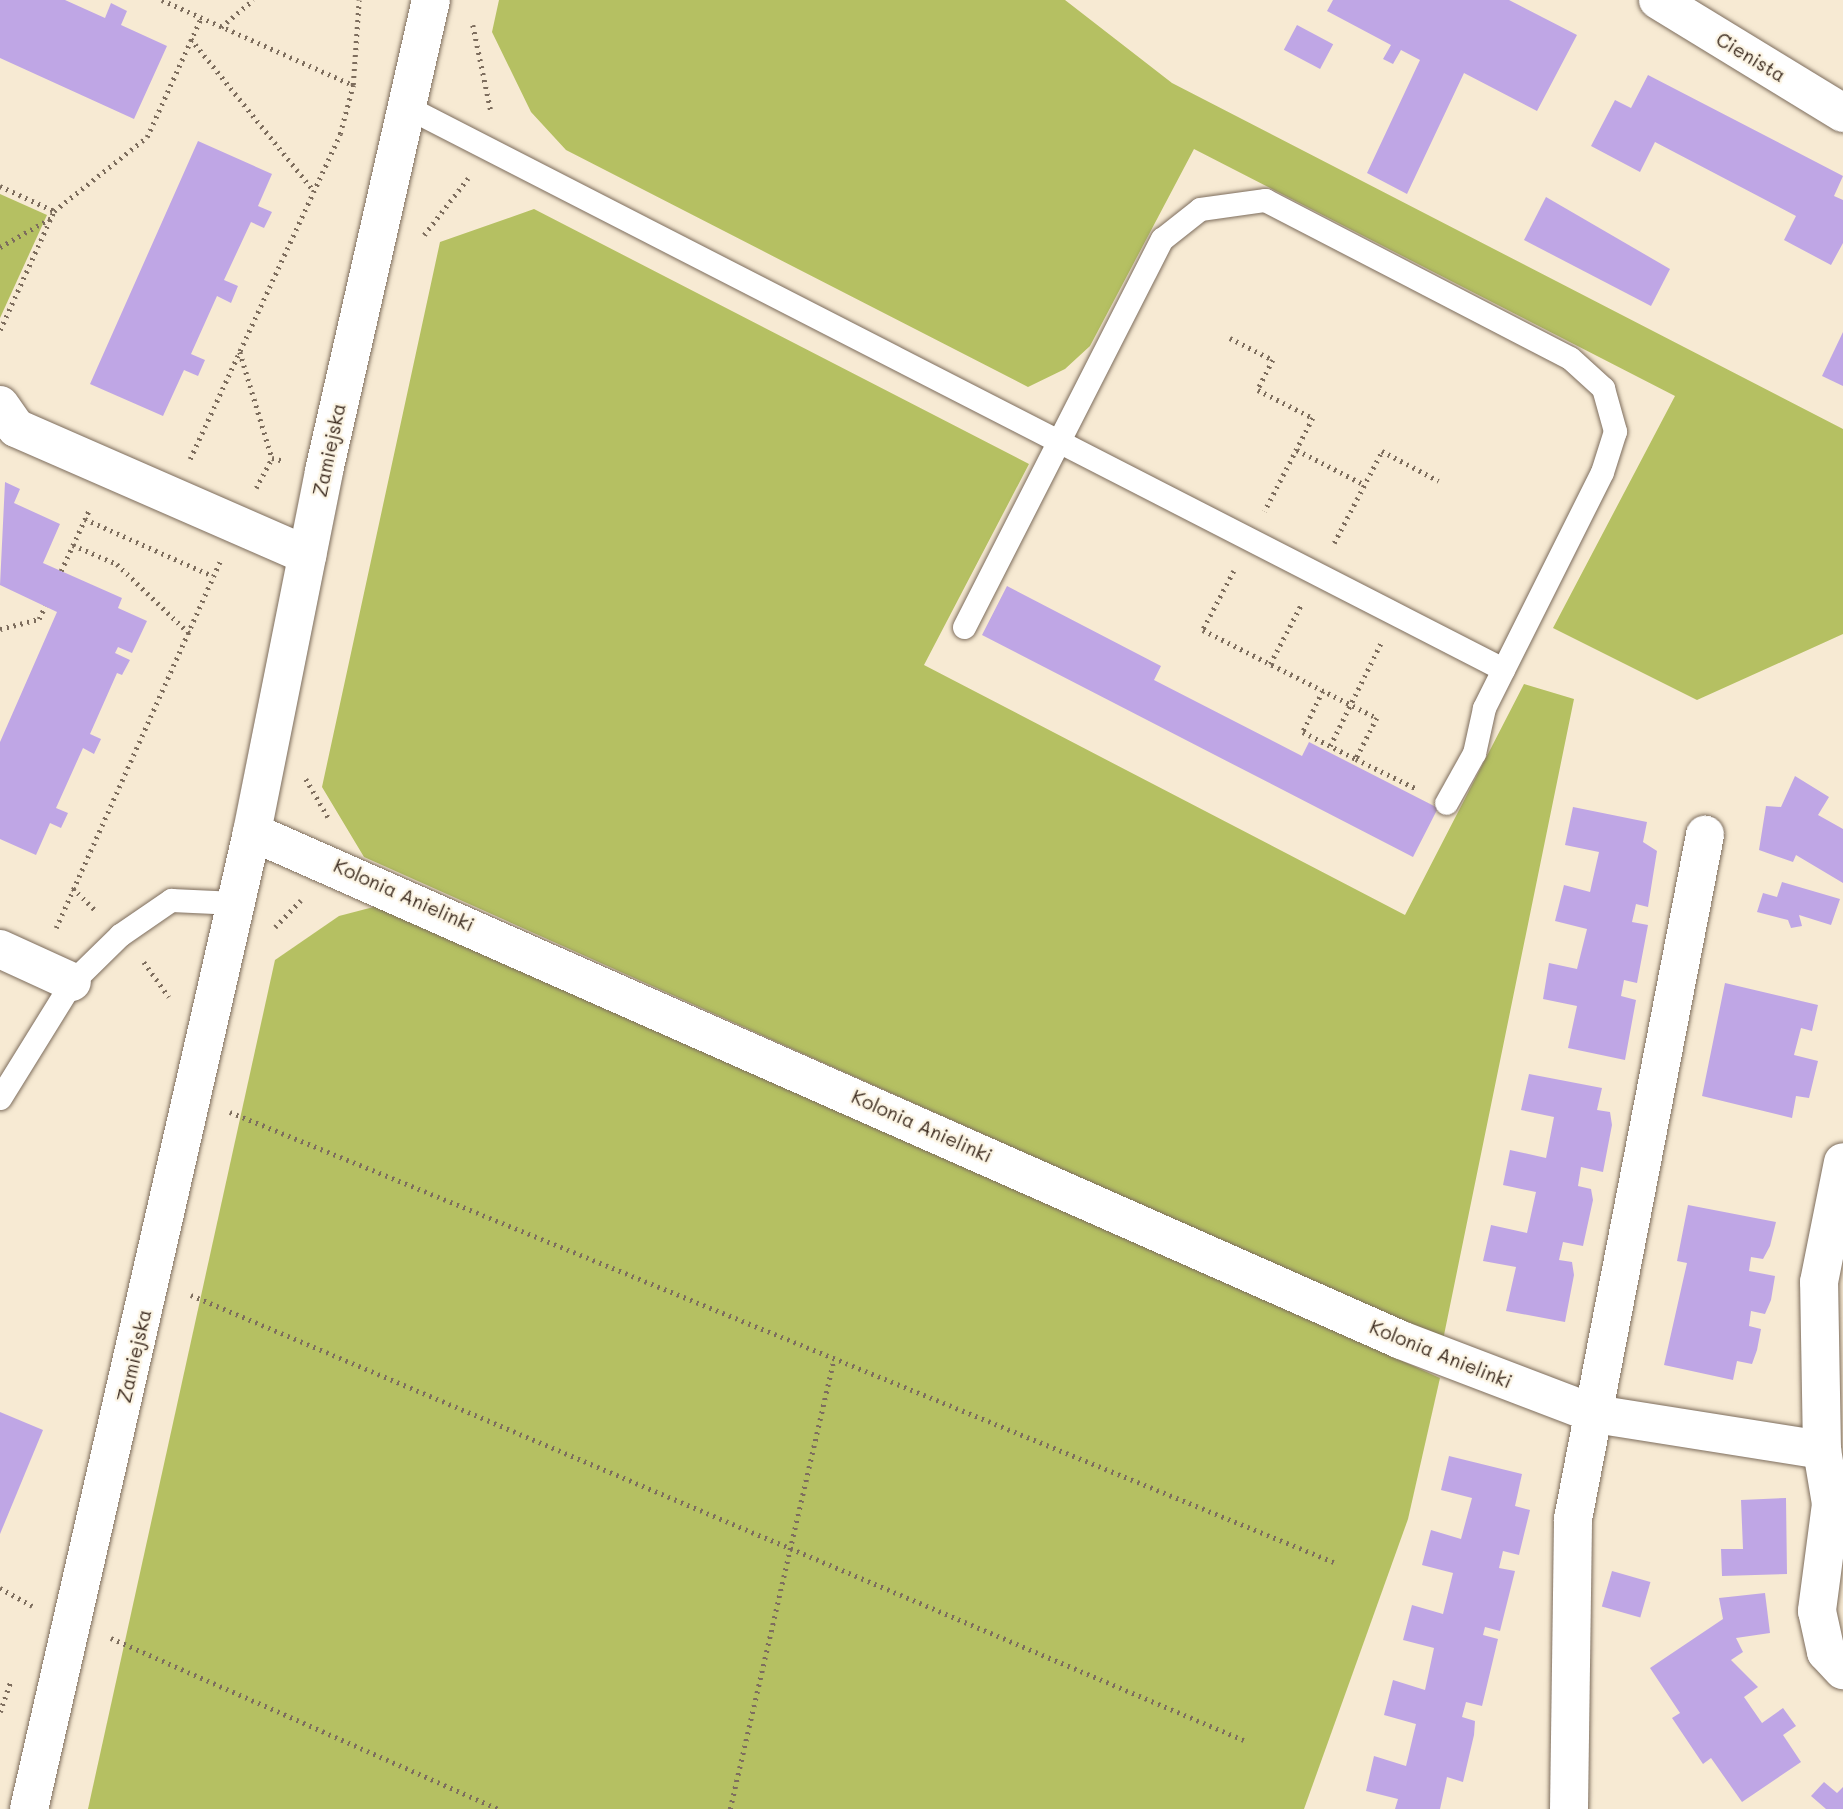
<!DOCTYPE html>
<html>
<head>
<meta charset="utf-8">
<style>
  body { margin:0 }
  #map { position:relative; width:1843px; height:1809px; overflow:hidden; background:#f7ead3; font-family:Mali,sans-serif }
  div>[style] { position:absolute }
  .green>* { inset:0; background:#b5c062 }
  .building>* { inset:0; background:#bfa6e5; transform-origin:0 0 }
  .path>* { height:4.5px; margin-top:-2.25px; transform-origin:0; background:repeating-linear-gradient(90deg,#7d6d5d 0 2px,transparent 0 7px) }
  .roads { filter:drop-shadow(0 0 2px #7d6d5d) drop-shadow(0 0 2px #7d6d5d) }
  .service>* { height:23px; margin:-11.5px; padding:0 11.5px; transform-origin:11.5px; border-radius:11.5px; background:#fff }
  .minor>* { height:38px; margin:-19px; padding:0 19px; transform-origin:19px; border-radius:19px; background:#fff }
  .tertiary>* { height:38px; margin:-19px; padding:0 19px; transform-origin:19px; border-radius:19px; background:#fff }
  span { translate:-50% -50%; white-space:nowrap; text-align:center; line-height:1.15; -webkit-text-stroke:5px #fcf5e5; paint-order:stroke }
  .street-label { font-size:19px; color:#3b2a1e }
</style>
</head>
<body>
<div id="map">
  <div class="green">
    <div style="clip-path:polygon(499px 0,1065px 0,1172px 83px,1843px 429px,1843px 634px,1697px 700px,1553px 628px,1675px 396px,1194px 149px,1090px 346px,1065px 369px,1028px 387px,566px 150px,531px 112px,492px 32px)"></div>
    <div style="clip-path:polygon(0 194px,47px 215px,0 318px)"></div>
    <div style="clip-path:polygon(534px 209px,1029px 464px,924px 665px,1405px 915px,1524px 684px,1574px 699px,1443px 1340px,364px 857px,322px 787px,440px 242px)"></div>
    <div style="clip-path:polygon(385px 904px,1440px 1378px,1408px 1519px,1304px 1809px,88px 1809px,275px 960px,339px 916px)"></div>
  </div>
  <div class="building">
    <div style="clip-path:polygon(0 0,65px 0,105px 18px,111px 3px,127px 11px,121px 25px,167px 46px,134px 119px,0 58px)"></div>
    <div style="clip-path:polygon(1333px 0,1509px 0,1577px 35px,1537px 111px,1464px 73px,1407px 194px,1367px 173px,1420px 60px,1401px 50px,1393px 64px,1383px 59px,1391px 45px,1327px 11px)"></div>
    <div style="left:1297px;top:25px;width:41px;height:28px;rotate:28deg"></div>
    <div style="clip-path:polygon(1648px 75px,1843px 176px,1834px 196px,1843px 200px,1843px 243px,1831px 265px,1784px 240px,1796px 216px,1655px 142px,1640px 172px,1591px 146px,1615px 100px,1631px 108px)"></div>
    <div style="clip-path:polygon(198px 141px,272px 174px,258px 206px,272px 212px,264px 228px,251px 222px,224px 280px,238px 286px,231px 303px,217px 296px,191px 354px,205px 360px,198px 376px,184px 370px,163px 416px,90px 384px)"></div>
    <div style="clip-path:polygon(1546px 197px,1670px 269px,1651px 306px,1524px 240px)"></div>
    <div style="clip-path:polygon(1843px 332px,1843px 386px,1822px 376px)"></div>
    <div style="clip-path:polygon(5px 482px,20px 489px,14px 503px,60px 524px,43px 563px,122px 598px,118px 608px,147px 621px,132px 653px,118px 647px,115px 653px,130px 660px,122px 675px,117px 673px,90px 734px,101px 739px,94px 754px,83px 748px,56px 808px,68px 813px,61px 828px,50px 823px,36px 855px,0 839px,0 742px,57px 612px,0 585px)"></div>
    <div style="clip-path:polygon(1007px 586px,1161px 666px,1154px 680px,1302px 756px,1309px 742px,1438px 808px,1413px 857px,982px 635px)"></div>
    <div style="clip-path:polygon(1795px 776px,1829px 797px,1818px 815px,1843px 829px,1843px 883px,1796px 855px,1793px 862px,1759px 850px,1766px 806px,1781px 807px)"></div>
    <div style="clip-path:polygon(1573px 807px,1647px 822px,1643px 842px,1657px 851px,1648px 907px,1636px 904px,1632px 922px,1648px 925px,1637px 983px,1624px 980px,1621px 996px,1636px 1000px,1625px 1060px,1568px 1048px,1577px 1006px,1543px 999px,1549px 963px,1577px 969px,1587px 929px,1555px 921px,1564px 885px,1590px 892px,1599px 852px,1565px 845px)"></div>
    <div style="clip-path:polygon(1782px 882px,1840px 899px,1831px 925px,1799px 915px,1802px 926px,1791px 928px,1788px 920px,1757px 912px,1763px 893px,1777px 897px)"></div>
    <div style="clip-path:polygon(1725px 983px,1818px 1005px,1812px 1031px,1801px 1028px,1794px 1055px,1818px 1061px,1809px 1098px,1796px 1096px,1792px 1118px,1702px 1096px)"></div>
    <div style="clip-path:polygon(1529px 1074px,1602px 1088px,1597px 1110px,1610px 1112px,1612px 1125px,1603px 1172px,1581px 1167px,1578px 1186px,1591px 1189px,1593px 1200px,1583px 1246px,1563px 1242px,1559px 1260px,1572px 1262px,1574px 1275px,1565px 1322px,1506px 1311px,1516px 1267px,1483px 1261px,1491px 1225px,1527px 1233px,1536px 1192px,1503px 1185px,1510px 1150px,1546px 1158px,1554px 1117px,1521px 1110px)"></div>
    <div style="clip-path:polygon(1688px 1205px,1776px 1222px,1770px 1246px,1763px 1259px,1751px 1257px,1749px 1271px,1775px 1276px,1771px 1300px,1765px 1314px,1751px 1311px,1749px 1326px,1761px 1329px,1757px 1350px,1752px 1364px,1737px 1361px,1733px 1380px,1664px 1365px,1687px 1263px,1677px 1261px)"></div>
    <div style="clip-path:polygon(0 1412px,43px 1430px,0 1534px)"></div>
    <div style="clip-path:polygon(1449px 1456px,1522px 1474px,1515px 1506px,1530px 1510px,1519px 1555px,1503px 1551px,1499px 1568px,1515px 1571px,1500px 1631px,1485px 1627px,1483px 1635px,1498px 1639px,1482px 1706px,1466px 1702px,1462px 1717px,1475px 1721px,1474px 1735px,1463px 1782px,1447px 1777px,1440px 1809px,1395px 1809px,1398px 1799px,1366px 1791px,1374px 1756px,1406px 1766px,1416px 1724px,1384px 1715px,1393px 1680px,1425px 1690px,1434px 1648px,1403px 1640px,1412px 1605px,1443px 1614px,1453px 1573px,1422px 1565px,1431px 1530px,1461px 1539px,1472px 1498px,1441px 1490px)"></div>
    <div style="clip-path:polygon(1786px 1498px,1787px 1574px,1722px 1576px,1721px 1549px,1743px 1549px,1741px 1500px)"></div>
    <div style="left:1612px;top:1571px;width:40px;height:37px;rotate:16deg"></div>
    <div style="clip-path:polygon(1765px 1593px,1770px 1633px,1736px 1638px,1743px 1652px,1731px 1660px,1758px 1687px,1744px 1697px,1762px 1723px,1783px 1708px,1796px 1726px,1783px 1735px,1801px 1762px,1742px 1802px,1711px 1758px,1703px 1764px,1672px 1718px,1680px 1713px,1650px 1668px,1723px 1619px,1719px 1598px)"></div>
    <div style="clip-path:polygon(1824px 1782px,1837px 1793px,1843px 1787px,1843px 1809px,1826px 1809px,1811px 1796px)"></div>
  </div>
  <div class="path">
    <div style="left:162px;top:0;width:209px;rotate:24deg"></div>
    <div style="left:473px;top:25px;width:88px;rotate:78.2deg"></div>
    <div style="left:221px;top:27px;width:42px;rotate:-40.2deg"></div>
    <div style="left:191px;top:39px;width:196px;rotate:51deg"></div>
    <div style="left:0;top:186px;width:60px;rotate:24.8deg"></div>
    <div style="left:54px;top:211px;width:119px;rotate:-38.5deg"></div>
    <div style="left:147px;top:137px;width:131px;rotate:-65.6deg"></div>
    <div style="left:424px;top:235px;width:72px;rotate:-52.3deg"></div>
    <div style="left:0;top:247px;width:59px;rotate:-29.6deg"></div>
    <div style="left:0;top:330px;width:131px;rotate:-65.6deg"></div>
    <div style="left:1230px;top:338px;width:48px;rotate:27.1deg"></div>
    <div style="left:1273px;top:360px;width:34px;rotate:117deg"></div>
    <div style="left:1258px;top:390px;width:62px;rotate:27deg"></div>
    <div style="left:1313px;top:418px;width:105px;rotate:117.3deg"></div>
    <div style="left:240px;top:352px;width:111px;rotate:73.2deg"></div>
    <div style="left:1297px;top:450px;width:76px;rotate:27.2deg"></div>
    <div style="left:190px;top:459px;width:358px;rotate:-65.2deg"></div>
    <div style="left:340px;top:134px;width:51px;rotate:-75.1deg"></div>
    <div style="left:353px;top:85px;width:85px;rotate:-86deg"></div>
    <div style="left:256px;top:488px;width:34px;rotate:-62deg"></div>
    <div style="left:272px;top:458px;width:12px;rotate:14deg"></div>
    <div style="left:85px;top:519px;width:140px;rotate:24deg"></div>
    <div style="left:1334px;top:543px;width:104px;rotate:-62.4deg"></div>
    <div style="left:1382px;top:451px;width:64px;rotate:27.8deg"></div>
    <div style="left:73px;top:545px;width:48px;rotate:23.4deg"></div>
    <div style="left:117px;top:564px;width:100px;rotate:43.8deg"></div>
    <div style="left:61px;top:571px;width:69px;rotate:-65.3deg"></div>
    <div style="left:1234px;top:571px;width:67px;rotate:117.7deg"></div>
    <div style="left:1203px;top:630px;width:195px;rotate:26.8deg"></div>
    <div style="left:1377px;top:718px;width:46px;rotate:117.1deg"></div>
    <div style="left:1356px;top:759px;width:66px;rotate:26.2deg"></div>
    <div style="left:0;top:629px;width:40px;rotate:-14.4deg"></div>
    <div style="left:39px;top:619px;width:14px;rotate:-65deg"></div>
    <div style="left:1270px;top:664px;width:69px;rotate:-62.3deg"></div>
    <div style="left:1323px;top:691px;width:46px;rotate:116deg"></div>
    <div style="left:1303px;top:732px;width:59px;rotate:27deg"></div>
    <div style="left:1330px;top:746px;width:115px;rotate:-63.7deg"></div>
    <div style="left:306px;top:779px;width:44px;rotate:59.9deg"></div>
    <div style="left:73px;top:888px;width:31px;rotate:45deg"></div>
    <div style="left:275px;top:927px;width:37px;rotate:-46deg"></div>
    <div style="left:56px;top:928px;width:401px;rotate:-65.9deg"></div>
    <div style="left:144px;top:962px;width:43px;rotate:54.5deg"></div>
    <div style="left:230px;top:1112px;width:1192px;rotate:22.18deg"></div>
    <div style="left:191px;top:1295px;width:1143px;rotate:22.91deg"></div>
    <div style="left:0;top:1588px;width:37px;rotate:29deg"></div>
    <div style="left:111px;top:1638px;width:423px;rotate:23.8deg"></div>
    <div style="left:0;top:1712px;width:34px;rotate:-71deg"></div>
    <div style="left:730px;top:1809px;width:461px;rotate:-77deg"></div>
  </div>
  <div class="roads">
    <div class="service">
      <div style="left:407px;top:107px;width:1232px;rotate:27.15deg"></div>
      <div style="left:964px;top:627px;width:436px;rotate:-63deg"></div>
      <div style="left:1162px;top:239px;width:48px;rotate:-38.3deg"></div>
      <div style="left:1200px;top:209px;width:66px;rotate:-7.9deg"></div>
      <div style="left:1265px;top:200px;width:343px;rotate:27.4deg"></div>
      <div style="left:1570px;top:358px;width:45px;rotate:42.3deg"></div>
      <div style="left:1603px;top:388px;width:45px;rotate:74.4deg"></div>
      <div style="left:1615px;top:431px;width:43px;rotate:107.6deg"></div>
      <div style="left:1602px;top:472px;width:264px;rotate:116.6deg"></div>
      <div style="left:1484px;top:708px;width:46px;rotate:102.5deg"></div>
      <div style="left:1474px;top:753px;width:57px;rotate:119.2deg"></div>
      <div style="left:0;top:1098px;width:137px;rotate:-58.2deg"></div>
      <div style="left:72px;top:982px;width:67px;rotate:-44.4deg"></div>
      <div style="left:120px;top:935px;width:62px;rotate:-34.5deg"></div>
      <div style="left:171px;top:900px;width:65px;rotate:2.6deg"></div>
    </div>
    <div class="minor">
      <div style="left:1658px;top:0;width:217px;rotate:31.4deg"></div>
      <div style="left:0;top:405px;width:28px;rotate:55deg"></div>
      <div style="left:16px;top:428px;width:318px;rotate:23.6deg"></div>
      <div style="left:252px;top:832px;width:1256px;rotate:23.85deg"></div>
      <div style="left:1401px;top:1340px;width:208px;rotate:20.9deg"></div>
      <div style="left:1595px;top:1414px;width:230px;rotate:9deg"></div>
      <div style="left:1822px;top:1450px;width:55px;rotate:80.5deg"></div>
      <div style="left:1831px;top:1504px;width:108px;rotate:97.5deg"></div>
      <div style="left:1817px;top:1611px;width:42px;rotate:77.6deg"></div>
      <div style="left:1826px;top:1652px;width:25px;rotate:47deg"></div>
      <div style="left:0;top:949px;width:79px;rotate:24.6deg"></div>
      <div style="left:1822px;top:1450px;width:168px;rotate:-91deg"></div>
      <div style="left:1819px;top:1282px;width:122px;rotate:-78.7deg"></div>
      <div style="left:1569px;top:1809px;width:290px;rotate:-89.2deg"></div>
      <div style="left:1573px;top:1519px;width:697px;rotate:-79.08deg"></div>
    </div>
    <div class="tertiary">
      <div style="left:29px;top:1809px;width:1002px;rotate:-77.14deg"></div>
      <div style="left:252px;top:832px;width:368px;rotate:-78.7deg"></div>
      <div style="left:324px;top:471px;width:483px;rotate:-77.2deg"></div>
    </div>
  </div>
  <div class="street-label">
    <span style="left:1751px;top:57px;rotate:31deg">Cienista</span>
    <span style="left:329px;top:450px;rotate:-78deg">Zamiejska</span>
    <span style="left:404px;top:895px;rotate:24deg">Kolonia Anielinki</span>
    <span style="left:922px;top:1126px;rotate:24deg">Kolonia Anielinki</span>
    <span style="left:1441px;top:1354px;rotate:22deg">Kolonia Anielinki</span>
    <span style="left:134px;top:1356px;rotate:-77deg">Zamiejska</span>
  </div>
</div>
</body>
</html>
